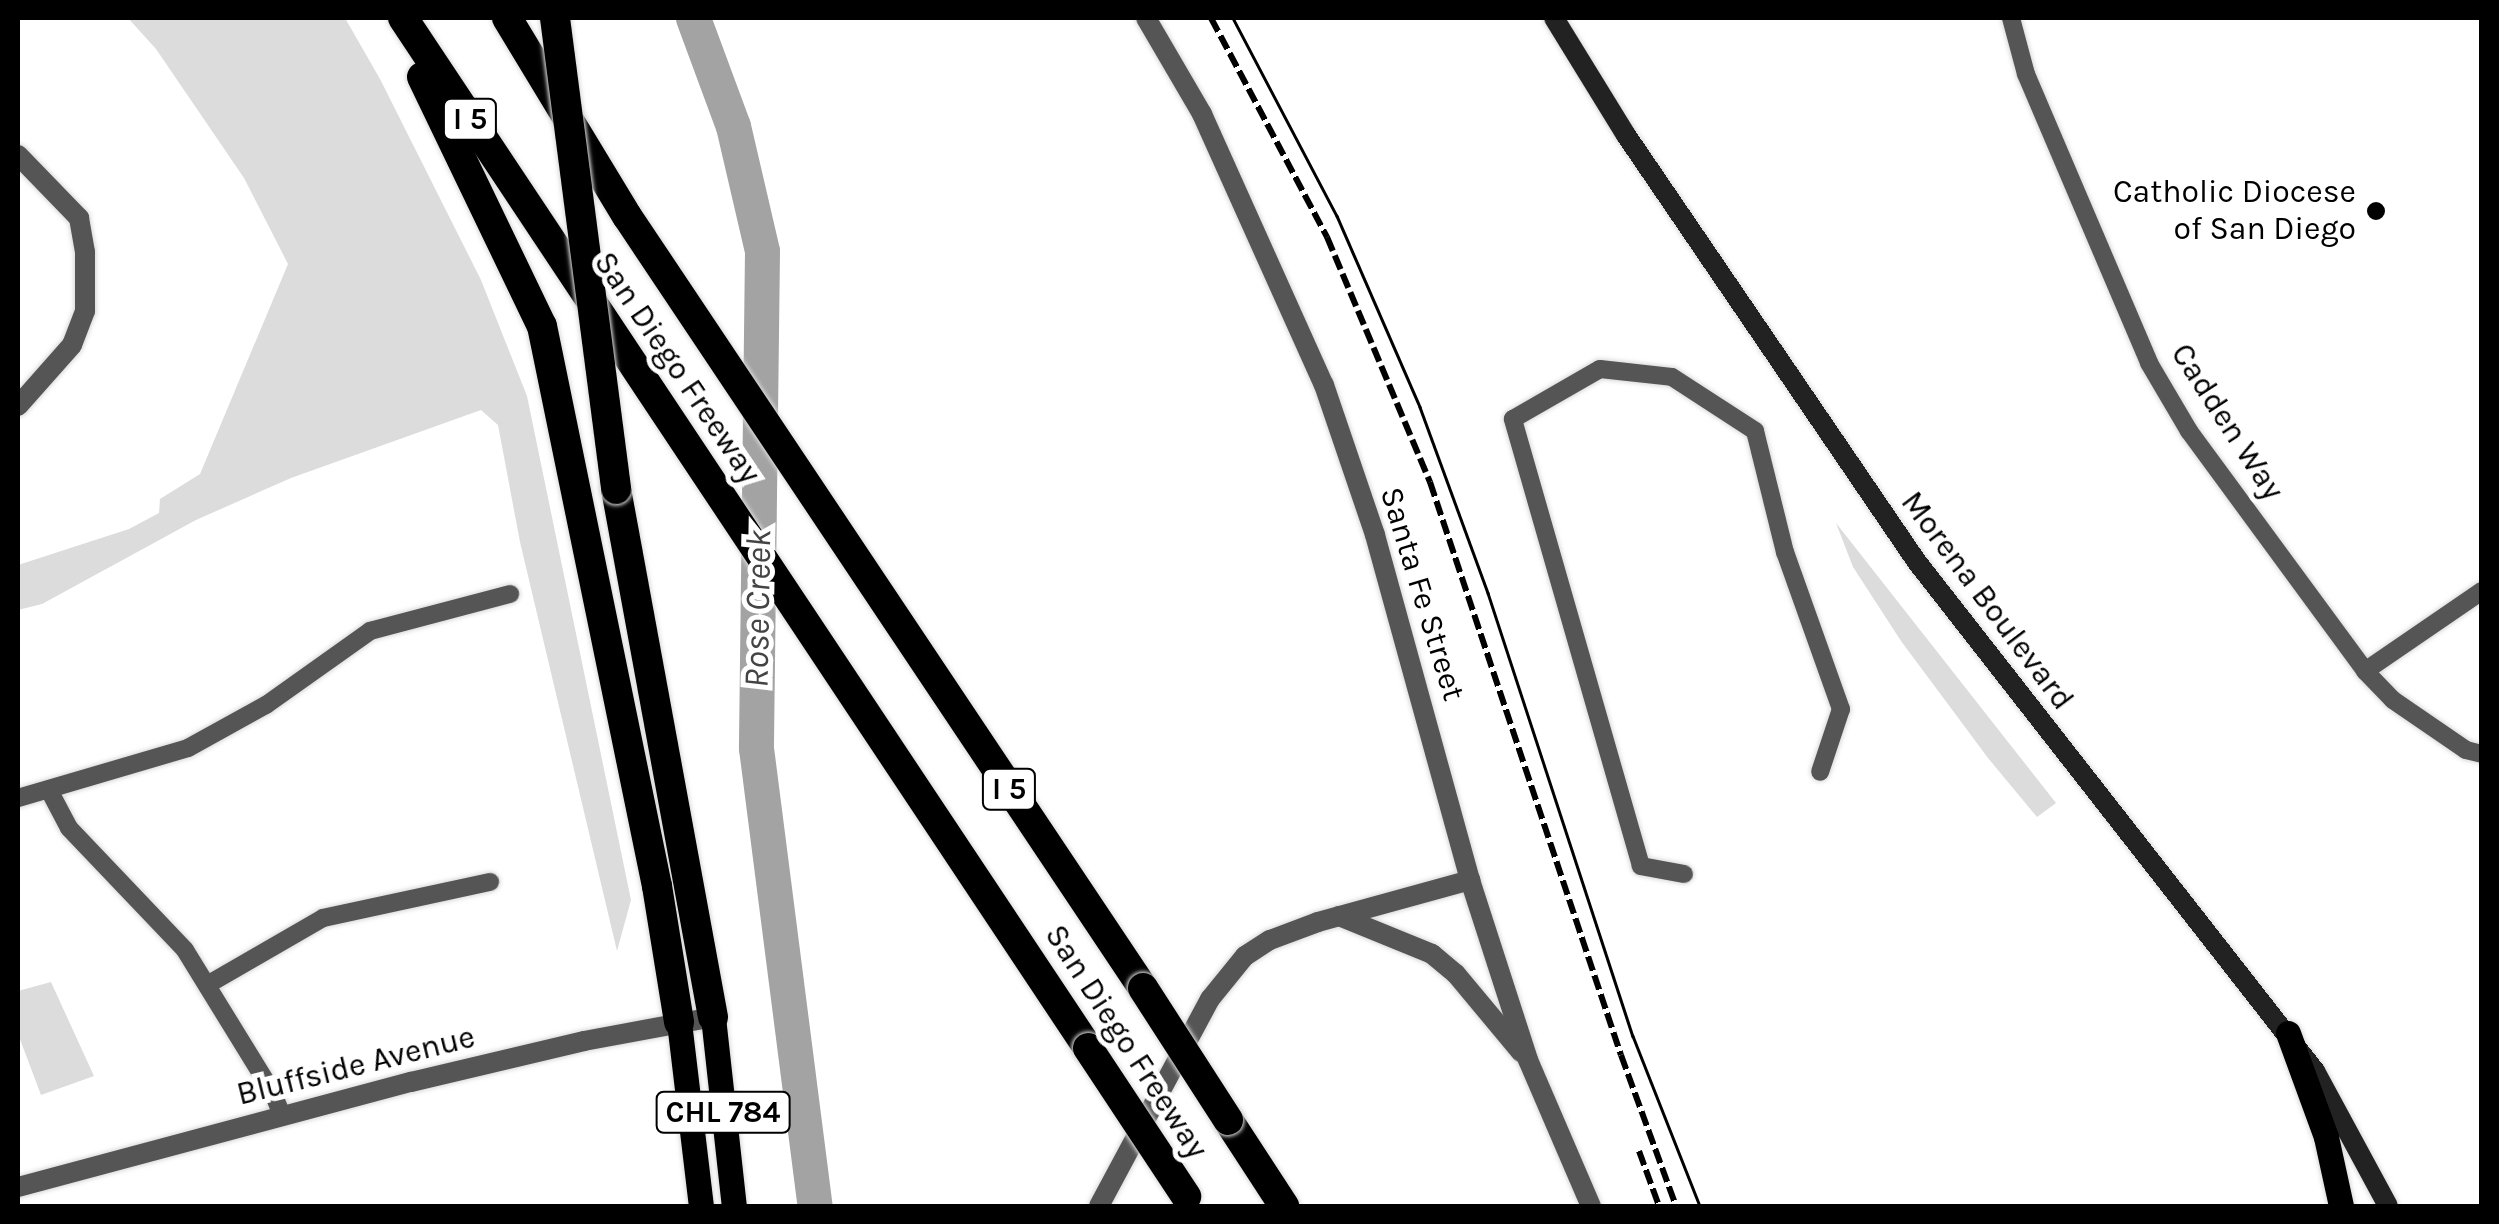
<!DOCTYPE html>
<html>
<head>
<meta charset="utf-8">
<style>
  body { margin:0 }
  #map { position:relative; width:2499px; height:1224px; overflow:hidden; background:#fff; font-family:Karla,sans-serif }
  div>[style] { position:absolute }
  .green>* { inset:0; background:#dcdcdc }
  .river>* { height:35px; margin:-17.5px; padding:0 17.5px; transform-origin:17.5px; border-radius:17.5px; background:#a3a3a3 }
  .roads { filter:drop-shadow(0 0 2px #dbdbdb) drop-shadow(0 0 2px #dbdbdb) }
  .minor>* { height:18px; margin:-9px; padding:0 9px; transform-origin:9px; border-radius:9px; background:#555 }
  .tertiary>* { height:20px; margin:-10px; padding:0 10px; transform-origin:10px; border-radius:10px; background:#555 }
  .secondary>* { height:20px; margin:-10px; padding:0 10px; transform-origin:10px; border-radius:10px; background:#222 }
  .primary>* { height:25px; margin:-12.5px; padding:0 12.5px; transform-origin:12.5px; border-radius:12.5px; background:#000 }
  .motorway>* { height:30px; margin:-15px; padding:0 15px; transform-origin:15px; border-radius:15px; background:#000 }
  .tram>* { height:2.5px; margin:-1.25px; padding:0 1.25px; transform-origin:1.25px; border-radius:1.25px; background:#000 }
  .rail>* { height:6px; margin-top:-3px; transform-origin:0; background:repeating-linear-gradient(90deg,#000 0 15px,transparent 0 20px) }
  .bridges { filter:drop-shadow(0 0 2px #dbdbdb) drop-shadow(0 0 2px #dbdbdb) }
  .motorway-bridge>* { height:30px; margin:-15px; padding:0 15px; transform-origin:15px; border-radius:15px; background:#000 }
  .dots>* { width:28px; height:28px; translate:-50% -50%; box-sizing:border-box; border:5px solid #fff; border-radius:50% }
  span { translate:-50% -50%; white-space:nowrap; text-align:center; line-height:1.15; -webkit-text-stroke:10px #fff; paint-order:stroke }
  .shield-label span { padding:2px 8px; background:#fff; border:2px solid; border-radius:8px; -webkit-text-stroke-width:0 }
  .shield-label { font-size:30px; color:#000; font-weight:700 }
  .poi-label { font-size:32px; color:#000 }
  .right { translate:-100% -50%; text-align:right }
  .street-label { font-size:32px; color:#000 }
  .water-label { font-size:35px; color:#444; font-style:italic }
  .frame { position:absolute; inset:0; border:20px solid #000; pointer-events:none }
</style>
</head>
<body>
<div id="map">
  <div class="green">
    <div style="clip-path:polygon(128px 18px,345px 18px,380px 79px,481px 280px,527px 396px,631px 900px,617px 951px,520px 542px,498px 425px,481px 410px,291px 478px,196px 520px,42px 604px,18px 610px,18px 565px,129px 529px,159px 513px,160px 499px,200px 474px,288px 264px,244px 178px,156px 49px)"></div>
    <div style="clip-path:polygon(1836px 523px,2056px 803px,2037px 817px,1988px 758px,1901px 641px,1853px 567px)"></div>
    <div style="clip-path:polygon(51px 982px,94px 1076px,41px 1095px,18px 1034px,18px 991px)"></div>
  </div>
  <div class="river">
    <div style="left:693px;top:18px;width:115px;rotate:69.7deg"></div>
    <div style="left:733px;top:126px;width:128px;rotate:76.9deg"></div>
    <div style="left:762px;top:251px;width:497px;rotate:90.7deg"></div>
    <div style="left:756px;top:748px;width:462px;rotate:82.7deg"></div>
  </div>
  <div class="roads">
    <div class="minor">
      <div style="left:2011px;top:18px;width:58px;rotate:75deg"></div>
      <div style="left:2026px;top:74px;width:314px;rotate:66.9deg"></div>
      <div style="left:2149px;top:363px;width:79px;rotate:59.5deg"></div>
      <div style="left:2189px;top:431px;width:298px;rotate:53.7deg"></div>
      <div style="left:2365px;top:671px;width:40px;rotate:46deg"></div>
      <div style="left:2393px;top:700px;width:88px;rotate:34.4deg"></div>
      <div style="left:2466px;top:750px;width:16px;rotate:14deg"></div>
      <div style="left:2365px;top:671px;width:142px;rotate:-34.4deg"></div>
      <div style="left:49px;top:790px;width:43px;rotate:62.2deg"></div>
      <div style="left:69px;top:828px;width:168px;rotate:46.4deg"></div>
      <div style="left:185px;top:950px;width:168px;rotate:58.4deg"></div>
      <div style="left:273px;top:1093px;width:24px;rotate:68deg"></div>
      <div style="left:18px;top:798px;width:177px;rotate:-16.4deg"></div>
      <div style="left:188px;top:748px;width:89px;rotate:-28.9deg"></div>
      <div style="left:266px;top:705px;width:128px;rotate:-35.4deg"></div>
      <div style="left:370px;top:631px;width:145px;rotate:-14.8deg"></div>
      <div style="left:1684px;top:874px;width:44px;rotate:-169.5deg"></div>
      <div style="left:1641px;top:866px;width:465px;rotate:-106deg"></div>
      <div style="left:1513px;top:419px;width:100px;rotate:-29.9deg"></div>
      <div style="left:1600px;top:369px;width:72px;rotate:6.3deg"></div>
      <div style="left:1672px;top:377px;width:99px;rotate:33deg"></div>
      <div style="left:1755px;top:431px;width:125px;rotate:76.1deg"></div>
      <div style="left:1785px;top:552px;width:167px;rotate:70.4deg"></div>
      <div style="left:1841px;top:709px;width:66px;rotate:108.4deg"></div>
      <div style="left:207px;top:985px;width:134px;rotate:-30deg"></div>
      <div style="left:323px;top:918px;width:171px;rotate:-12.2deg"></div>
    </div>
    <div class="tertiary">
      <div style="left:1146px;top:18px;width:111px;rotate:59.7deg"></div>
      <div style="left:1202px;top:114px;width:297px;rotate:65.8deg"></div>
      <div style="left:1324px;top:385px;width:158px;rotate:71.2deg"></div>
      <div style="left:1375px;top:535px;width:358px;rotate:74.6deg"></div>
      <div style="left:1470px;top:880px;width:189px;rotate:72.1deg"></div>
      <div style="left:1528px;top:1060px;width:159px;rotate:66.7deg"></div>
      <div style="left:18px;top:155px;width:88px;rotate:45.9deg"></div>
      <div style="left:79px;top:218px;width:35px;rotate:80deg"></div>
      <div style="left:85px;top:252px;width:59px;rotate:90deg"></div>
      <div style="left:85px;top:311px;width:36px;rotate:111deg"></div>
      <div style="left:72px;top:345px;width:81px;rotate:131.5deg"></div>
      <div style="left:1339px;top:916px;width:100px;rotate:22.2deg"></div>
      <div style="left:1432px;top:954px;width:31px;rotate:40deg"></div>
      <div style="left:1456px;top:974px;width:102px;rotate:50.2deg"></div>
      <div style="left:18px;top:1187px;width:407px;rotate:-15deg"></div>
      <div style="left:411px;top:1082px;width:178px;rotate:-13.3deg"></div>
      <div style="left:584px;top:1041px;width:131px;rotate:-10.5deg"></div>
      <div style="left:1099px;top:1206px;width:235px;rotate:-61.8deg"></div>
      <div style="left:1210px;top:999px;width:55px;rotate:-50.9deg"></div>
      <div style="left:1245px;top:956px;width:30px;rotate:-33deg"></div>
      <div style="left:1270px;top:940px;width:51px;rotate:-20.6deg"></div>
      <div style="left:1318px;top:922px;width:158px;rotate:-15.4deg"></div>
    </div>
    <div class="secondary">
      <div style="left:1554px;top:18px;width:137px;rotate:58.4deg"></div>
      <div style="left:1626px;top:135px;width:517px;rotate:55.73deg"></div>
      <div style="left:1917px;top:562px;width:646px;rotate:51.98deg"></div>
      <div style="left:2315px;top:1071px;width:153px;rotate:61.6deg"></div>
    </div>
    <div class="primary">
      <div style="left:713px;top:1017px;width:190px;rotate:83.7deg"></div>
      <div style="left:679px;top:1022px;width:185px;rotate:83.2deg"></div>
      <div style="left:2288px;top:1033px;width:111px;rotate:69.9deg"></div>
      <div style="left:2326px;top:1137px;width:71px;rotate:77.7deg"></div>
    </div>
    <div class="motorway">
      <div style="left:403px;top:18px;width:1237px;rotate:56.37deg"></div>
      <div style="left:507px;top:18px;width:232px;rotate:58.8deg"></div>
      <div style="left:627px;top:216px;width:929px;rotate:56.24deg"></div>
      <div style="left:422px;top:77px;width:276px;rotate:64.3deg"></div>
      <div style="left:542px;top:326px;width:572px;rotate:78.4deg"></div>
      <div style="left:657px;top:886px;width:138px;rotate:80.8deg"></div>
      <div style="left:616px;top:489px;width:537px;rotate:79.59deg"></div>
      <div style="left:1228px;top:1120px;width:103px;rotate:56.9deg"></div>
    </div>
  </div>
  <div class="tram">
    <div style="left:1233px;top:18px;width:224px;rotate:62.3deg"></div>
    <div style="left:1337px;top:216px;width:208px;rotate:66.5deg"></div>
    <div style="left:1420px;top:407px;width:198px;rotate:69.9deg"></div>
    <div style="left:1488px;top:593px;width:466px;rotate:71.9deg"></div>
    <div style="left:1633px;top:1036px;width:183px;rotate:68.5deg"></div>
  </div>
  <div class="rail">
    <div style="left:1211px;top:18px;width:248px;rotate:62.1deg"></div>
    <div style="left:1327px;top:237px;width:266px;rotate:67.2deg"></div>
    <div style="left:1430px;top:482px;width:604px;rotate:71.57deg"></div>
    <div style="left:1621px;top:1055px;width:161px;rotate:70deg"></div>
    <div style="left:1639px;top:1151px;width:59px;rotate:70deg"></div>
  </div>
  <div class="bridges">
    <div class="motorway-bridge">
      <div style="left:555px;top:18px;width:475px;rotate:82.6deg"></div>
      <div style="left:1143px;top:988px;width:157px;rotate:57.2deg"></div>
      <div style="left:1088px;top:1048px;width:178px;rotate:56.5deg"></div>
    </div>
  </div>
  <div class="dots">
    <div style="left:2376px;top:211px;background:#000"></div>
  </div>
  <div class="shield-label">
    <span style="left:470px;top:119px">I 5</span>
    <span style="left:1009px;top:789px">I 5</span>
    <span style="left:723px;top:1112px">CHL 784</span>
  </div>
  <div class="poi-label">
    <span class="right" style="left:2356px;top:211px">Catholic Diocese<br>of San Diego</span>
  </div>
  <div class="street-label">
    <span style="left:677px;top:368px;rotate:56deg">San Diego Freeway</span>
    <span style="left:2227px;top:422px;rotate:57deg">Cadden Way</span>
    <span style="left:1422px;top:594px;rotate:73deg">Santa Fe Street</span>
    <span style="left:1987px;top:601px;rotate:53deg">Morena Boulevard</span>
    <span style="left:1126px;top:1042px;rotate:57deg">San Diego Freeway</span>
    <span style="left:356px;top:1066px;rotate:-14deg">Bluffside Avenue</span>
  </div>
  <div class="water-label">
    <span style="left:758px;top:609px;rotate:-89deg">Rose Creek</span>
  </div>
  <div class="frame"></div>
</div>
</body>
</html>
